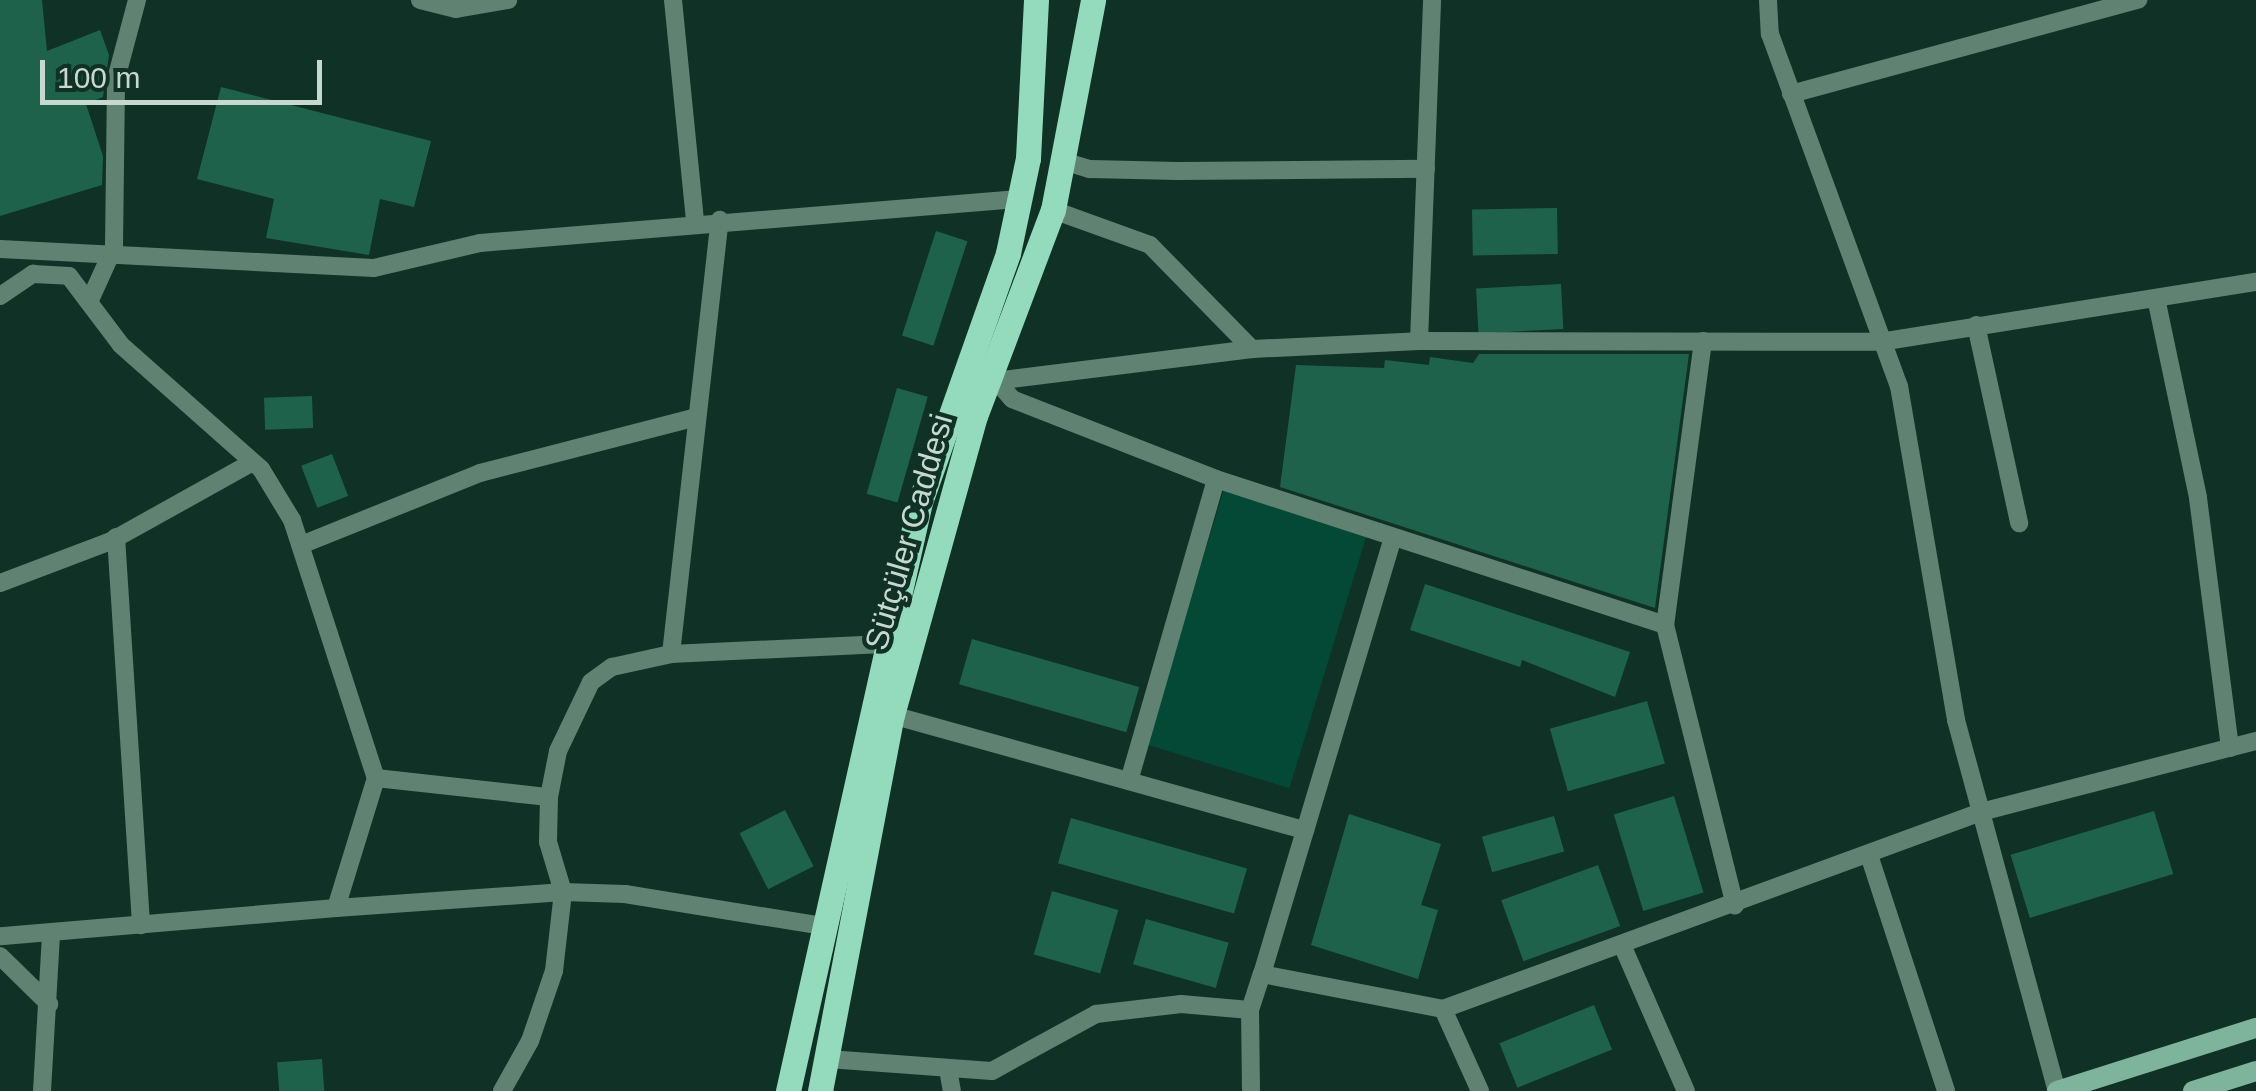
<!DOCTYPE html>
<html>
<head>
<meta charset="utf-8">
<style>
  body { margin:0 }
  #map { position:relative; width:2256px; height:1091px; overflow:hidden; background:#103125; font-family:Arial,sans-serif }
  div>[style] { position:absolute }
  .green>* { inset:0; background:#044935; transform-origin:0 0 }
  .building>* { inset:0; background:#1f624b; transform-origin:0 0 }
  .minor>* { height:18px; margin:-9px; padding:0 9px; transform-origin:9px; border-radius:9px; background:#608273 }
  .secondary>* { height:20px; margin:-10px; padding:0 10px; transform-origin:10px; border-radius:10px; background:#7eb49c }
  .primary>* { height:25px; margin:-12.5px; padding:0 12.5px; transform-origin:12.5px; border-radius:12.5px; background:#94dabc }
  span { translate:-50% -50%; white-space:nowrap; text-align:center; line-height:1.15; -webkit-text-stroke:9px #103125; paint-order:stroke }
  .street-label { font-size:32px; color:#c6d8d0 }
  .scale { position:absolute; left:40px; top:60px; width:282px; height:45px; box-sizing:border-box; border:5px solid #c6d8d0; border-top:0; padding-left:12px; font-size:30px; line-height:35px; white-space:nowrap; color:#c6d8d0; -webkit-text-stroke:8px #103125; paint-order:stroke }
</style>
</head>
<body>
<div id="map">
  <div class="green">
    <div style="left:1224px;top:489px;width:150px;height:267px;rotate:17deg"></div>
  </div>
  <div class="building">
    <div style="clip-path:polygon(0 0,42px 0,47px 51px,100px 30px,109px 55px,103px 97px,86px 104px,103px 156px,102px 185px,0 216px)"></div>
    <div style="clip-path:polygon(221px 87px,431px 141px,414px 207px,380px 199px,369px 255px,266px 238px,274px 199px,197px 179px)"></div>
    <div style="left:1557px;top:208px;width:46px;height:85px;rotate:89deg"></div>
    <div style="left:936px;top:231px;width:33px;height:110px;rotate:18deg"></div>
    <div style="left:1561px;top:284px;width:45px;height:85px;rotate:87deg"></div>
    <div style="clip-path:polygon(1479px 354px,1689px 354px,1655px 608px,1280px 487px,1296px 365px,1384px 368px,1385px 360px,1429px 365px,1430px 357px,1473px 363px)"></div>
    <div style="left:897px;top:388px;width:32px;height:110px;rotate:16deg"></div>
    <div style="left:312px;top:396px;width:32px;height:48px;rotate:88deg"></div>
    <div style="left:332px;top:454px;width:45px;height:33px;rotate:69deg"></div>
    <div style="clip-path:polygon(1425px 584px,1630px 652px,1615px 697px,1522px 660px,1520px 667px,1410px 630px)"></div>
    <div style="left:972px;top:639px;width:174px;height:47px;rotate:16deg"></div>
    <div style="left:1647px;top:701px;width:65px;height:101px;rotate:74deg"></div>
    <div style="left:1674px;top:796px;width:101px;height:63px;rotate:73deg"></div>
    <div style="left:785px;top:810px;width:63px;height:51px;rotate:63deg"></div>
    <div style="left:2154px;top:811px;width:66px;height:150px;rotate:73deg"></div>
    <div style="clip-path:polygon(1349px 814px,1441px 844px,1421px 905px,1438px 910px,1418px 979px,1311px 945px)"></div>
    <div style="left:1554px;top:816px;width:37px;height:75px;rotate:74deg"></div>
    <div style="left:1071px;top:818px;width:183px;height:47px;rotate:16deg"></div>
    <div style="left:1598px;top:865px;width:65px;height:103px;rotate:70deg"></div>
    <div style="left:1052px;top:891px;width:69px;height:66px;rotate:16deg"></div>
    <div style="left:1146px;top:919px;width:86px;height:47px;rotate:16deg"></div>
    <div style="left:1594px;top:1005px;width:48px;height:102px;rotate:68deg"></div>
    <div style="left:322px;top:1059px;width:32px;height:45px;rotate:86deg"></div>
  </div>
  <div class="minor">
    <div style="left:420px;top:0;width:37px;rotate:14deg"></div>
    <div style="left:456px;top:9px;width:53px;rotate:-9.8deg"></div>
    <div style="left:673px;top:0;width:223px;rotate:84.3deg"></div>
    <div style="left:1768px;top:0;width:34px;rotate:87deg"></div>
    <div style="left:1770px;top:34px;width:375px;rotate:69.9deg"></div>
    <div style="left:1899px;top:386px;width:339px;rotate:80.3deg"></div>
    <div style="left:1956px;top:720px;width:385px;rotate:74.8deg"></div>
    <div style="left:1791px;top:94px;width:360px;rotate:-15.2deg"></div>
    <div style="left:1063px;top:161px;width:28px;rotate:17deg"></div>
    <div style="left:1090px;top:169px;width:88px;rotate:1.3deg"></div>
    <div style="left:1178px;top:171px;width:248px;rotate:-0.5deg"></div>
    <div style="left:1053px;top:210px;width:103px;rotate:19.8deg"></div>
    <div style="left:1150px;top:245px;width:146px;rotate:45.6deg"></div>
    <div style="left:0;top:249px;width:374px;rotate:2.9deg"></div>
    <div style="left:374px;top:268px;width:109px;rotate:-13.3deg"></div>
    <div style="left:480px;top:243px;width:541px;rotate:-4.67deg"></div>
    <div style="left:0;top:296px;width:40px;rotate:-34deg"></div>
    <div style="left:33px;top:274px;width:36px;rotate:3deg"></div>
    <div style="left:69px;top:276px;width:86px;rotate:53deg"></div>
    <div style="left:121px;top:345px;width:187px;rotate:41.5deg"></div>
    <div style="left:261px;top:469px;width:60px;rotate:58.7deg"></div>
    <div style="left:292px;top:520px;width:271px;rotate:72deg"></div>
    <div style="left:376px;top:778px;width:136px;rotate:107.1deg"></div>
    <div style="left:336px;top:908px;width:337px;rotate:175.2deg"></div>
    <div style="left:2156px;top:298px;width:204px;rotate:78.1deg"></div>
    <div style="left:2198px;top:498px;width:252px;rotate:82.7deg"></div>
    <div style="left:90px;top:300px;width:58px;rotate:-65.6deg"></div>
    <div style="left:114px;top:247px;width:168px;rotate:-89.3deg"></div>
    <div style="left:116px;top:79px;width:82px;rotate:-75.1deg"></div>
    <div style="left:1976px;top:325px;width:203px;rotate:77.7deg"></div>
    <div style="left:1419px;top:341px;width:341px;rotate:-87.8deg"></div>
    <div style="left:1703px;top:341px;width:287px;rotate:97.6deg"></div>
    <div style="left:1665px;top:625px;width:289px;rotate:76deg"></div>
    <div style="left:987px;top:382px;width:267px;rotate:-7.1deg"></div>
    <div style="left:1252px;top:349px;width:167px;rotate:-2.7deg"></div>
    <div style="left:1419px;top:341px;width:461px;rotate:0.1deg"></div>
    <div style="left:1880px;top:342px;width:381px;rotate:-9.1deg"></div>
    <div style="left:1000px;top:385px;width:18px;rotate:49deg"></div>
    <div style="left:1012px;top:399px;width:219px;rotate:21.4deg"></div>
    <div style="left:1216px;top:479px;width:472px;rotate:18deg"></div>
    <div style="left:116px;top:537px;width:389px;rotate:86.3deg"></div>
    <div style="left:301px;top:545px;width:193px;rotate:-21.9deg"></div>
    <div style="left:480px;top:473px;width:224px;rotate:-14.5deg"></div>
    <div style="left:0;top:583px;width:119px;rotate:-20.7deg"></div>
    <div style="left:111px;top:541px;width:162px;rotate:-29.1deg"></div>
    <div style="left:671px;top:654px;width:437px;rotate:-83.6deg"></div>
    <div style="left:892px;top:715px;width:429px;rotate:15.6deg"></div>
    <div style="left:376px;top:778px;width:174px;rotate:6.3deg"></div>
    <div style="left:1129px;top:781px;width:314px;rotate:-73.9deg"></div>
    <div style="left:1869px;top:855px;width:248px;rotate:71.9deg"></div>
    <div style="left:336px;top:908px;width:228px;rotate:-4deg"></div>
    <div style="left:563px;top:892px;width:62px;rotate:1.8deg"></div>
    <div style="left:625px;top:894px;width:200px;rotate:9.2deg"></div>
    <div style="left:1623px;top:947px;width:157px;rotate:66.4deg"></div>
    <div style="left:0;top:956px;width:69px;rotate:44.4deg"></div>
    <div style="left:1262px;top:974px;width:456px;rotate:-73.3deg"></div>
    <div style="left:1443px;top:1009px;width:90px;rotate:65.7deg"></div>
    <div style="left:828px;top:1059px;width:164px;rotate:4.2deg"></div>
    <div style="left:992px;top:1071px;width:119px;rotate:-28.7deg"></div>
    <div style="left:1096px;top:1014px;width:86px;rotate:-6.7deg"></div>
    <div style="left:1181px;top:1004px;width:69px;rotate:5deg"></div>
    <div style="left:948px;top:1069px;width:22px;rotate:80deg"></div>
    <div style="left:42px;top:1091px;width:158px;rotate:-86.7deg"></div>
    <div style="left:502px;top:1091px;width:57px;rotate:-60.8deg"></div>
    <div style="left:530px;top:1041px;width:74px;rotate:-71.1deg"></div>
    <div style="left:554px;top:971px;width:80px;rotate:-83.5deg"></div>
    <div style="left:563px;top:892px;width:52px;rotate:-106.7deg"></div>
    <div style="left:548px;top:842px;width:45px;rotate:-88.7deg"></div>
    <div style="left:549px;top:797px;width:47px;rotate:-78.9deg"></div>
    <div style="left:558px;top:751px;width:76px;rotate:-64.4deg"></div>
    <div style="left:591px;top:682px;width:26px;rotate:-36deg"></div>
    <div style="left:612px;top:667px;width:60px;rotate:-12.4deg"></div>
    <div style="left:671px;top:654px;width:213px;rotate:-2.7deg"></div>
    <div style="left:1251px;top:1091px;width:81px;rotate:-90.7deg"></div>
    <div style="left:1250px;top:1010px;width:38px;rotate:-72deg"></div>
    <div style="left:1262px;top:974px;width:184px;rotate:10.9deg"></div>
    <div style="left:1443px;top:1009px;width:573px;rotate:-20.11deg"></div>
    <div style="left:1981px;top:812px;width:284px;rotate:-14.5deg"></div>
  </div>
  <div class="secondary">
    <div style="left:2057px;top:1091px;width:209px;rotate:-17.6deg"></div>
    <div style="left:2193px;top:1091px;width:66px;rotate:-17.6deg"></div>
  </div>
  <div class="primary">
    <div style="left:788px;top:1091px;width:604px;rotate:-77.37deg"></div>
    <div style="left:920px;top:502px;width:264px;rotate:-70.5deg"></div>
    <div style="left:1008px;top:253px;width:97px;rotate:-78.1deg"></div>
    <div style="left:1028px;top:158px;width:158px;rotate:-87.1deg"></div>
    <div style="left:820px;top:1091px;width:383px;rotate:-79.2deg"></div>
    <div style="left:892px;top:715px;width:310px;rotate:-74.5deg"></div>
    <div style="left:975px;top:416px;width:220px;rotate:-69.3deg"></div>
    <div style="left:1053px;top:210px;width:214px;rotate:-79.2deg"></div>
  </div>
  <div class="street-label">
    <span style="left:909px;top:532px;rotate:-74deg">Sütçüler Caddesi</span>
  </div>
  <div class="scale">100 m</div>
</div>
</body>
</html>
